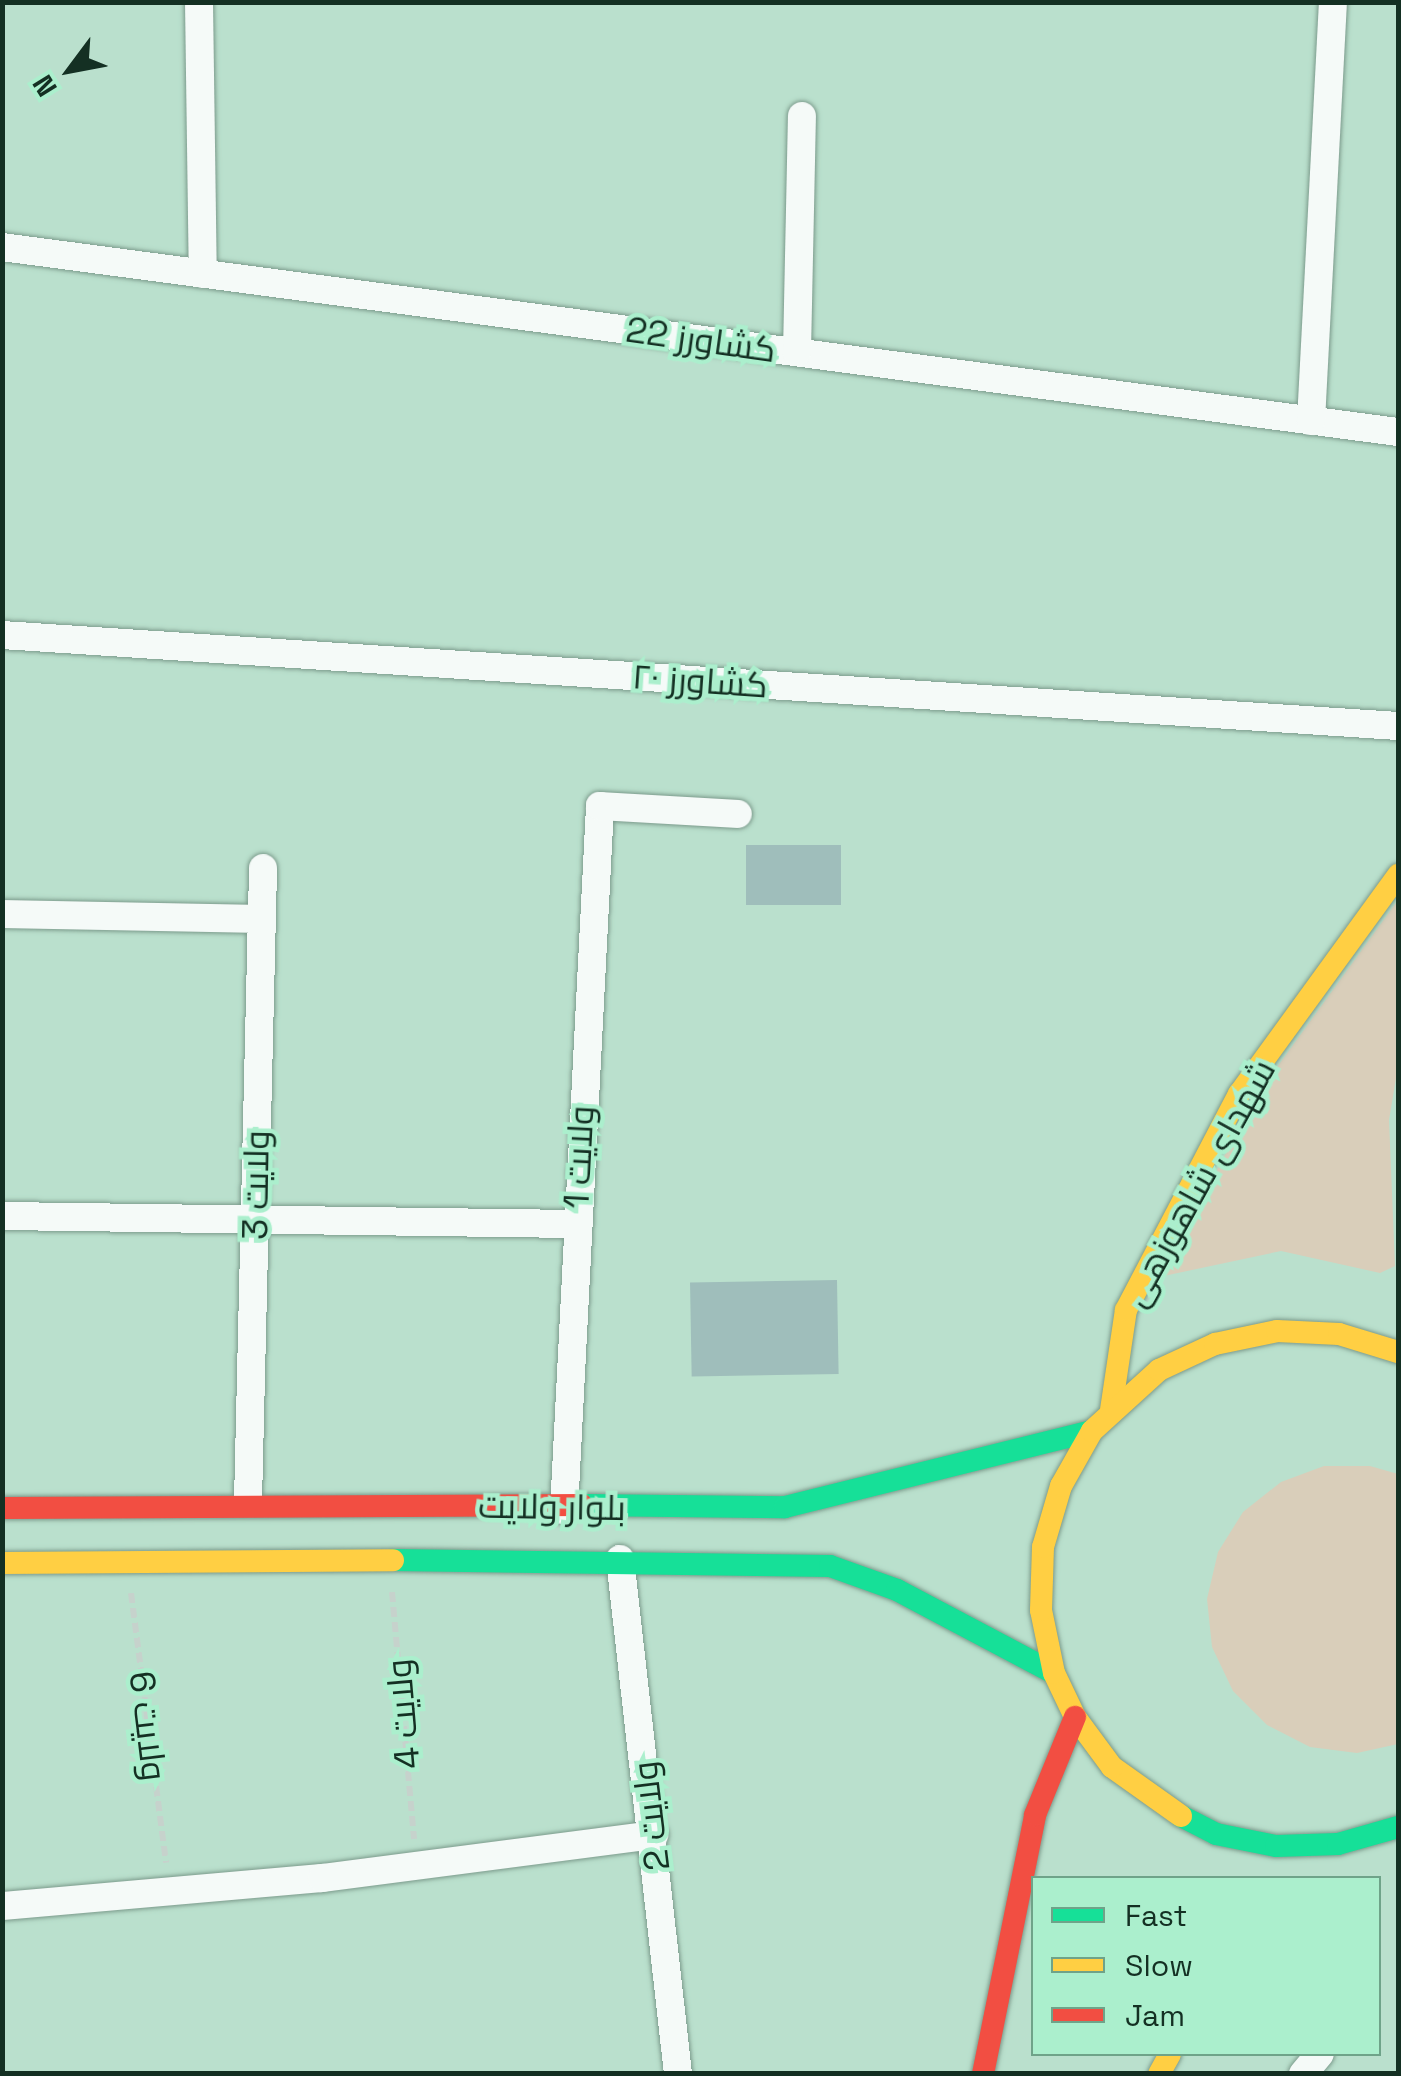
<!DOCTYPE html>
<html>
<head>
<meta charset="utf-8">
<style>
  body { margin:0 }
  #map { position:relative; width:1401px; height:2076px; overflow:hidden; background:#bae0cd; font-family:"Space Grotesk",Cairo,sans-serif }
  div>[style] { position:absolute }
  .green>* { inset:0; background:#d9ceba }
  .building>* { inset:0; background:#9fbebb; transform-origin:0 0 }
  .path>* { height:6px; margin-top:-3px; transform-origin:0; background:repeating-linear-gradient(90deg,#c6d2cc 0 10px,transparent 0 15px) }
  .roads { filter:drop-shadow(0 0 2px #7c9b8c) drop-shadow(0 0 2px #7c9b8c) }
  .street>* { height:28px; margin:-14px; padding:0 14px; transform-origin:14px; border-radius:14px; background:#f5faf8 }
  .fast>* { height:22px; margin:-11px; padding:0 11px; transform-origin:11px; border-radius:11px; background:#16e098 }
  .slow>* { height:22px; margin:-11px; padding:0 11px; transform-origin:11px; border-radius:11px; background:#ffcf43 }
  .jam>* { height:22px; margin:-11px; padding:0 11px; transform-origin:11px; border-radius:11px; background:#f24e42 }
  span { translate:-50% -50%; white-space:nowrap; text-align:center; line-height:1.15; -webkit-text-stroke:9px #abefcd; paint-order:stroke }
  .street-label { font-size:35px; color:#143023 }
  .frame { position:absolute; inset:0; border:5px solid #143023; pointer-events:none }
  .legend { position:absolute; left:1031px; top:1876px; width:350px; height:180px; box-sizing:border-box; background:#abefcd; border:2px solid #6fa389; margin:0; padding:12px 18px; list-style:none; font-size:30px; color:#143023 }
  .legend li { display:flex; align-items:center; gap:20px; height:50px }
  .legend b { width:50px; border:2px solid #6fa389 }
  .north { position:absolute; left:20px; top:20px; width:100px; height:100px; -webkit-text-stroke:8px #abefcd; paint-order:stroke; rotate:238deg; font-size:28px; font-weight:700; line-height:40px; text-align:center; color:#143023 }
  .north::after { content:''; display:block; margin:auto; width:35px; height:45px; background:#143023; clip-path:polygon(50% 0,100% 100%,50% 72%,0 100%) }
</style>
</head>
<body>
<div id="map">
  <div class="green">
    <div style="clip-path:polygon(1398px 900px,1398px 1066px,1389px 1120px,1395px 1266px,1380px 1273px,1281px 1251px,1159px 1277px,1259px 1092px)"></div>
    <div style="clip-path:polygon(1324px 1466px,1370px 1466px,1398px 1474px,1398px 1744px,1357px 1753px,1310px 1747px,1267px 1725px,1233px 1691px,1212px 1647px,1207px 1599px,1218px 1552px,1243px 1512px,1281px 1482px)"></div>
  </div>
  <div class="building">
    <div style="left:746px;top:845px;width:95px;height:60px"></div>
    <div style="left:837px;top:1280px;width:94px;height:147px;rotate:89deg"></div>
  </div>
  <div class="path">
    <div style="left:392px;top:1592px;width:248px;rotate:84.9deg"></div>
    <div style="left:131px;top:1593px;width:272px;rotate:82.6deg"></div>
  </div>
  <div class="roads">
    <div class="street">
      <div style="left:199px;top:2px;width:272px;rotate:89.2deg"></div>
      <div style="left:2px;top:247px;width:1408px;rotate:7.55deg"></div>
      <div style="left:797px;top:352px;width:236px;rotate:-88.8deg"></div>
      <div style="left:1311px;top:421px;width:420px;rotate:-87deg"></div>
      <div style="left:2px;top:635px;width:1399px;rotate:3.73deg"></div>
      <div style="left:2px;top:914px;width:260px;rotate:1.1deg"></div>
      <div style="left:2px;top:1216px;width:573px;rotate:0.8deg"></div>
      <div style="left:248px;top:1502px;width:634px;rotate:-88.64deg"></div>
      <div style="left:564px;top:1510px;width:705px;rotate:-87.07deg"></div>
      <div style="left:600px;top:806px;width:138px;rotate:3.3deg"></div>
      <div style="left:620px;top:1559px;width:518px;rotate:83.57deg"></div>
      <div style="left:2px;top:1906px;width:321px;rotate:-5deg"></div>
      <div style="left:322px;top:1878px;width:335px;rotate:-7.4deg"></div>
      <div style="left:1303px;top:2074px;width:26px;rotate:-50deg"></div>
    </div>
    <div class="fast">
      <div style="left:582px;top:1505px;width:203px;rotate:0.6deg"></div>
      <div style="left:785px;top:1507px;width:316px;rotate:-13.9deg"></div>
      <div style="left:393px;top:1560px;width:437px;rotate:0.8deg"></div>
      <div style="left:830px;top:1566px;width:71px;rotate:19.7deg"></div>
      <div style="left:897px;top:1590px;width:178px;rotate:27.9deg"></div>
      <div style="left:1181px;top:1816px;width:39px;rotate:27deg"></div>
      <div style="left:1216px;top:1834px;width:61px;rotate:11.3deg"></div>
      <div style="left:1276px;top:1846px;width:62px;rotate:-1.8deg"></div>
      <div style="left:1338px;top:1844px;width:62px;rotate:-15.8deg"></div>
    </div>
    <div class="slow">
      <div style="left:1111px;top:1410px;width:101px;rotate:-81.5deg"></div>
      <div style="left:1126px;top:1310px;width:244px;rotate:-62.4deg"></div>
      <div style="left:1239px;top:1094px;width:271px;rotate:-54deg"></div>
      <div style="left:2px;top:1563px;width:391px;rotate:-0.4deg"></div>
      <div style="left:1181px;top:1816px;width:85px;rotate:-144.6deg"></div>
      <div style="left:1112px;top:1767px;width:62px;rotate:-126.5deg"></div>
      <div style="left:1075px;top:1717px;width:49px;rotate:-115.5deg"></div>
      <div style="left:1054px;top:1673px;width:64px;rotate:-101.7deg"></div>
      <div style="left:1041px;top:1610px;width:63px;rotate:-88.2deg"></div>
      <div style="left:1043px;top:1547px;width:64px;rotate:-73.6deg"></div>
      <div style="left:1061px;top:1486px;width:63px;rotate:-60.6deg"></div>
      <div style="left:1092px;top:1431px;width:91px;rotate:-42.3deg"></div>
      <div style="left:1159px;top:1370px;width:62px;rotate:-24.9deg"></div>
      <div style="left:1215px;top:1344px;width:63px;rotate:-11.8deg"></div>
      <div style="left:1277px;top:1331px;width:62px;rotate:2.8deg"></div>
      <div style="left:1339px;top:1334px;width:62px;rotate:17deg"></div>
      <div style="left:1159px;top:2074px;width:23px;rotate:-61deg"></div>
    </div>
    <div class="jam">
      <div style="left:2px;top:1508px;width:580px;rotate:-0.3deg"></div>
      <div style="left:983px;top:2074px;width:264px;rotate:-78.6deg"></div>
      <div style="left:1035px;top:1815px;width:106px;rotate:-67.8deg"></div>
    </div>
  </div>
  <div class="street-label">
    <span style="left:701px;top:340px;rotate:8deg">کشاورز 22</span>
    <span style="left:700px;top:681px;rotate:4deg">کشاورز ۲۰</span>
    <span style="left:579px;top:1157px;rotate:-87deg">ولایت 1</span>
    <span style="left:1199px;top:1183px;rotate:-61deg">شهدای شاهوزهی</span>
    <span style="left:256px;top:1185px;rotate:-89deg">ولایت 3</span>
    <span style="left:552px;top:1507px;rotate:1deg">بلوار ولایت</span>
    <span style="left:403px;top:1714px;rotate:-95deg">ولایت 4</span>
    <span style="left:148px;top:1726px;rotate:83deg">ولایت 6</span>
    <span style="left:651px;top:1816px;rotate:-97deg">ولایت 2</span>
  </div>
  <div class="frame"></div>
  <ul class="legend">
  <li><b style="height:12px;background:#16e098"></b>Fast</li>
  <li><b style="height:12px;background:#ffcf43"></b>Slow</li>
  <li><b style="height:12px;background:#f24e42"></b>Jam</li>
  </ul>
  <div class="north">N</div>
</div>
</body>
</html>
